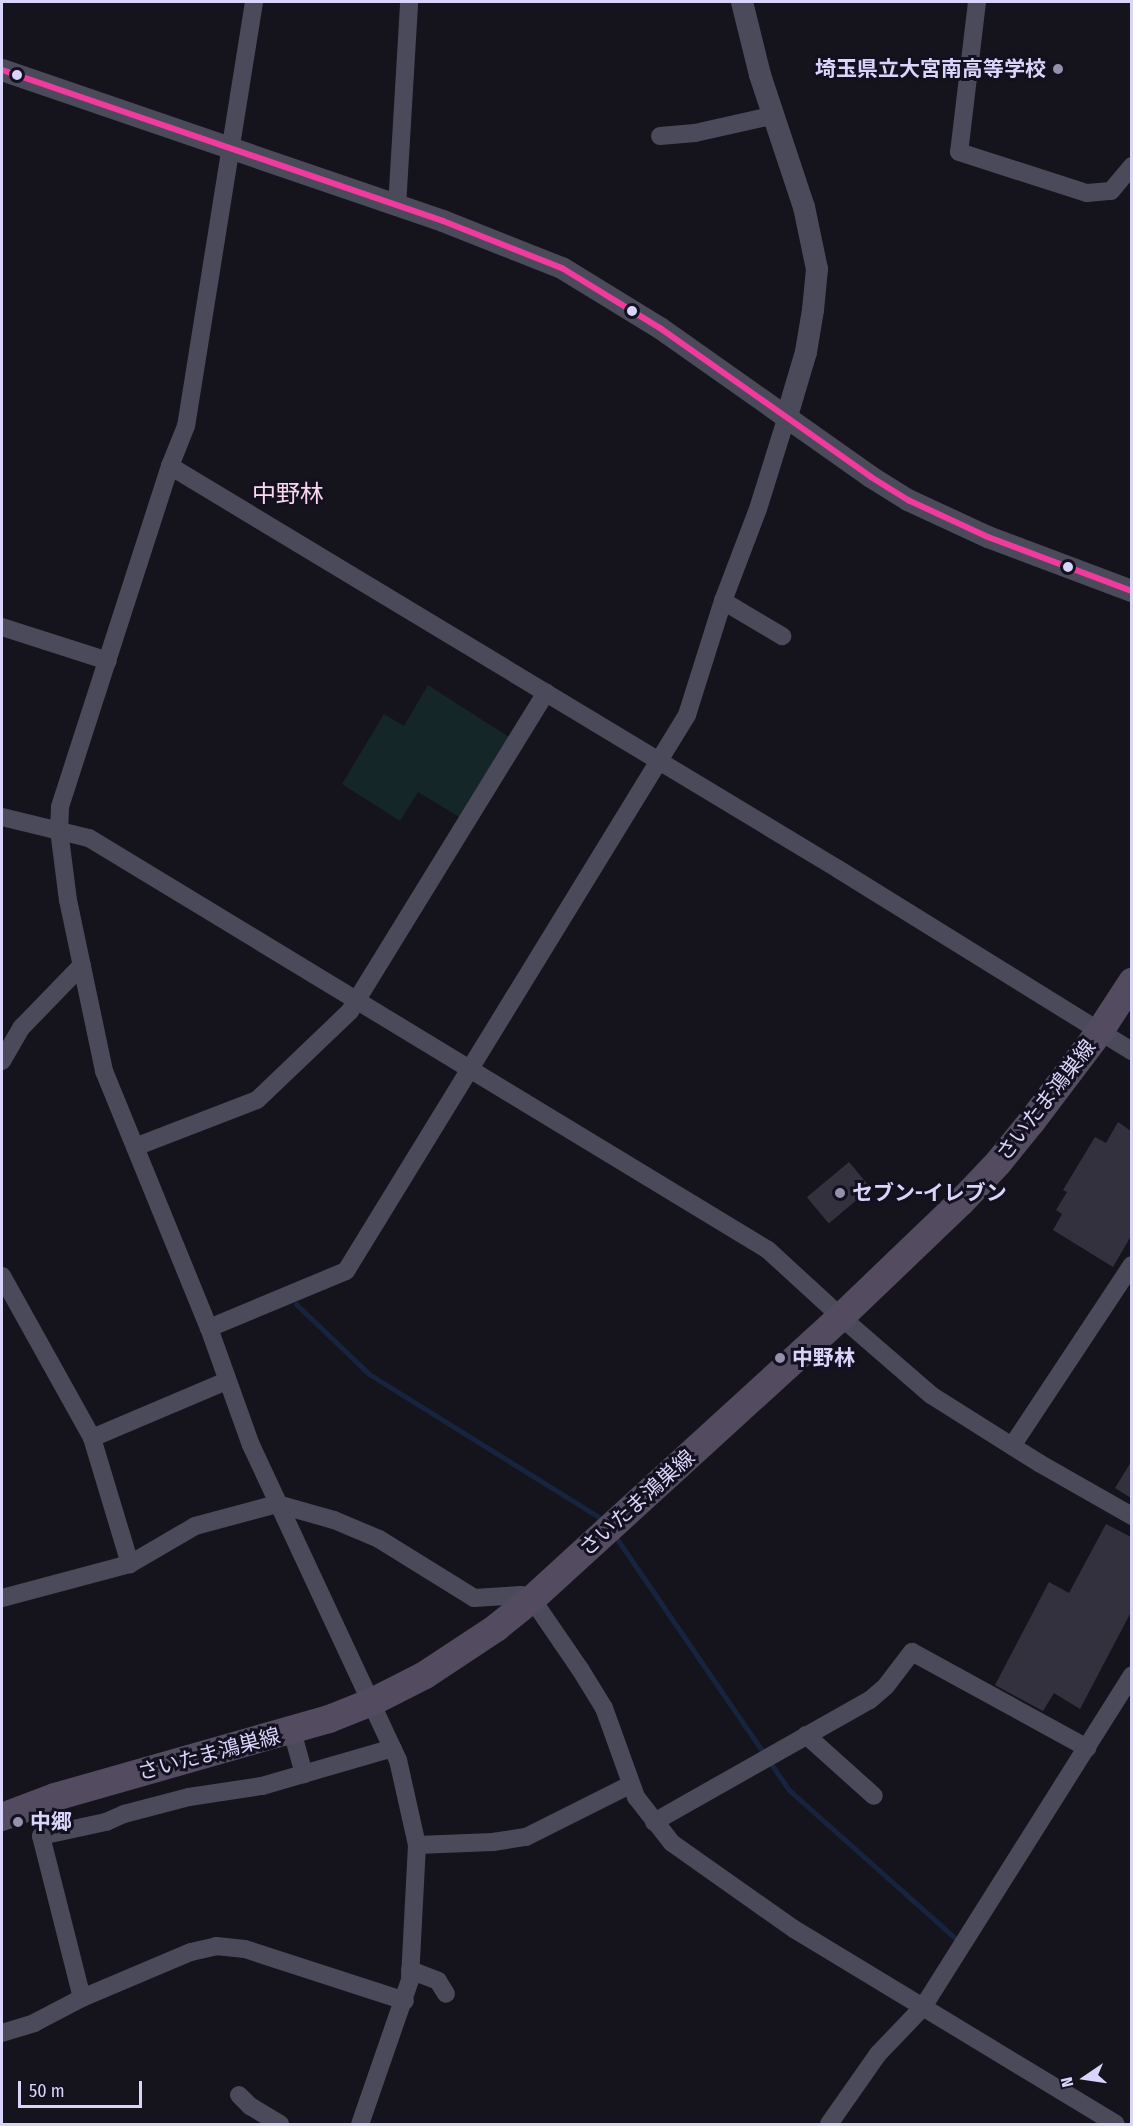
<!DOCTYPE html>
<html>
<head>
<meta charset="utf-8">
<style>
  body { margin:0 }
  #map { position:relative; width:1133px; height:2126px; overflow:hidden; background:#15141c; font-family:"Fira Sans Condensed","Noto Sans JP",sans-serif }
  div>[style] { position:absolute }
  .green>* { inset:0; background:#142627 }
  .stream>* { height:5px; margin:-2.5px; padding:0 2.5px; transform-origin:2.5px; border-radius:2.5px; background:#162440 }
  .building>* { inset:0; background:#33313e; transform-origin:0 0 }
  .minor>* { height:18px; margin:-9px; padding:0 9px; transform-origin:9px; border-radius:9px; background:#4b4a5b }
  .tertiary>* { height:22px; margin:-11px; padding:0 11px; transform-origin:11px; border-radius:11px; background:#4b4a5b }
  .primary>* { height:28px; margin:-14px; padding:0 14px; transform-origin:14px; border-radius:14px; background:#534b60 }
  .bus-1>* { height:6px; margin:-3px; padding:0 3px; transform-origin:3px; border-radius:3px; background:#f13a9d }
  .dots>* { width:16px; height:16px; translate:-50% -50%; box-sizing:border-box; border:3px solid #13101f; border-radius:50% }
  span { translate:-50% -50%; white-space:nowrap; text-align:center; line-height:1.15; -webkit-text-stroke:6px #13101f; paint-order:stroke }
  .poi-label { font-size:21px; color:#d9d4f9; font-weight:700 }
  .right { translate:-100% -50%; text-align:right }
  .left { translate:0 -50%; text-align:left }
  .street-label { font-size:21px; color:#d9d4f9 }
  .quarter-label { font-size:24px; color:#f9d6eb }
  .frame { position:absolute; inset:0; border:3px solid #d9d4f9; pointer-events:none }
  .north { position:absolute; left:1055px; top:2048px; width:60px; height:60px; -webkit-text-stroke:4px #13101f; paint-order:stroke; rotate:257deg; font-size:16px; font-weight:700; line-height:24px; text-align:center; color:#d9d4f9 }
  .north::after { content:''; display:block; margin:auto; width:21px; height:27px; background:#d9d4f9; clip-path:polygon(50% 0,100% 100%,50% 72%,0 100%) }
  .scale { position:absolute; left:18px; top:2081px; width:124px; height:27px; box-sizing:border-box; border:3px solid #d9d4f9; border-top:0; padding-left:8px; font-size:18px; line-height:21px; white-space:nowrap; color:#d9d4f9; -webkit-text-stroke:4px #13101f; paint-order:stroke }
</style>
</head>
<body>
<div id="map">
  <div class="green">
    <div style="clip-path:polygon(428px 685px,512px 739px,461px 818px,418px 792px,400px 821px,342px 784px,384px 714px,404px 726px)"></div>
  </div>
  <div class="stream">
    <div style="left:296px;top:1304px;width:101px;rotate:43.8deg"></div>
    <div style="left:369px;top:1374px;width:278px;rotate:31.9deg"></div>
    <div style="left:615px;top:1536px;width:308px;rotate:55.6deg"></div>
    <div style="left:789px;top:1790px;width:221px;rotate:41.7deg"></div>
  </div>
  <div class="building">
    <div style="clip-path:polygon(1118px 1122px,1131px 1131px,1131px 1236px,1113px 1267px,1053px 1230px,1062px 1214px,1056px 1210px,1067px 1192px,1063px 1190px,1095px 1137px,1106px 1143px)"></div>
    <div style="left:849px;top:1162px;width:34px;height:55px;rotate:50deg"></div>
    <div style="clip-path:polygon(1131px 1462px,1131px 1498px,1115px 1488px)"></div>
    <div style="clip-path:polygon(1106px 1524px,1131px 1537px,1131px 1612px,1080px 1709px,1054px 1693px,1043px 1711px,995px 1685px,1049px 1582px,1069px 1593px)"></div>
  </div>
  <div class="minor">
    <div style="left:254px;top:2px;width:429px;rotate:99.1deg"></div>
    <div style="left:186px;top:426px;width:43px;rotate:111.8deg"></div>
    <div style="left:170px;top:466px;width:358px;rotate:107.9deg"></div>
    <div style="left:60px;top:807px;width:23px;rotate:92deg"></div>
    <div style="left:59px;top:830px;width:71px;rotate:82.7deg"></div>
    <div style="left:68px;top:900px;width:175px;rotate:78.1deg"></div>
    <div style="left:104px;top:1071px;width:278px;rotate:67.8deg"></div>
    <div style="left:209px;top:1328px;width:124px;rotate:70.3deg"></div>
    <div style="left:251px;top:1445px;width:348px;rotate:65deg"></div>
    <div style="left:398px;top:1760px;width:87px;rotate:77.4deg"></div>
    <div style="left:417px;top:1845px;width:135px;rotate:93deg"></div>
    <div style="left:410px;top:1980px;width:152px;rotate:109.1deg"></div>
    <div style="left:977px;top:2px;width:151px;rotate:96.8deg"></div>
    <div style="left:959px;top:152px;width:134px;rotate:17.8deg"></div>
    <div style="left:1087px;top:193px;width:24px;rotate:-5deg"></div>
    <div style="left:1111px;top:191px;width:33px;rotate:-50deg"></div>
    <div style="left:660px;top:136px;width:35px;rotate:-5deg"></div>
    <div style="left:695px;top:133px;width:82px;rotate:-12.7deg"></div>
    <div style="left:397px;top:207px;width:205px;rotate:-86.6deg"></div>
    <div style="left:170px;top:466px;width:780px;rotate:31.1deg"></div>
    <div style="left:838px;top:869px;width:346px;rotate:31.8deg"></div>
    <div style="left:723px;top:601px;width:69px;rotate:30.7deg"></div>
    <div style="left:2px;top:627px;width:111px;rotate:17.8deg"></div>
    <div style="left:2px;top:817px;width:89px;rotate:13.6deg"></div>
    <div style="left:89px;top:838px;width:794px;rotate:31.25deg"></div>
    <div style="left:768px;top:1250px;width:99px;rotate:42.5deg"></div>
    <div style="left:841px;top:1317px;width:119px;rotate:40.9deg"></div>
    <div style="left:931px;top:1395px;width:128px;rotate:32.2deg"></div>
    <div style="left:1039px;top:1463px;width:107px;rotate:29.7deg"></div>
    <div style="left:2px;top:1061px;width:39px;rotate:-60deg"></div>
    <div style="left:22px;top:1027px;width:86px;rotate:-45.9deg"></div>
    <div style="left:135px;top:1147px;width:131px;rotate:-21.1deg"></div>
    <div style="left:257px;top:1100px;width:129px;rotate:-43.7deg"></div>
    <div style="left:350px;top:1011px;width:374px;rotate:-58.4deg"></div>
    <div style="left:2px;top:1276px;width:185px;rotate:60.9deg"></div>
    <div style="left:92px;top:1438px;width:132px;rotate:73.2deg"></div>
    <div style="left:209px;top:1328px;width:148px;rotate:-22.6deg"></div>
    <div style="left:346px;top:1271px;width:652px;rotate:-58.48deg"></div>
    <div style="left:687px;top:715px;width:120px;rotate:-72.5deg"></div>
    <div style="left:723px;top:601px;width:98px;rotate:-69.2deg"></div>
    <div style="left:758px;top:509px;width:97px;rotate:-72.7deg"></div>
    <div style="left:92px;top:1438px;width:146px;rotate:-23deg"></div>
    <div style="left:1012px;top:1446px;width:217px;rotate:-56.5deg"></div>
    <div style="left:2px;top:1598px;width:132px;rotate:-14.9deg"></div>
    <div style="left:130px;top:1564px;width:75px;rotate:-30.3deg"></div>
    <div style="left:195px;top:1526px;width:85px;rotate:-15deg"></div>
    <div style="left:277px;top:1504px;width:59px;rotate:15.7deg"></div>
    <div style="left:334px;top:1520px;width:49px;rotate:22.9deg"></div>
    <div style="left:379px;top:1539px;width:112px;rotate:31.8deg"></div>
    <div style="left:474px;top:1598px;width:47px;rotate:-3.7deg"></div>
    <div style="left:521px;top:1595px;width:12px;rotate:20deg"></div>
    <div style="left:532px;top:1599px;width:85px;rotate:55.6deg"></div>
    <div style="left:580px;top:1669px;width:46px;rotate:58.4deg"></div>
    <div style="left:604px;top:1708px;width:95px;rotate:70.2deg"></div>
    <div style="left:636px;top:1797px;width:58px;rotate:52deg"></div>
    <div style="left:672px;top:1843px;width:149px;rotate:35.2deg"></div>
    <div style="left:794px;top:1929px;width:376px;rotate:31.2deg"></div>
    <div style="left:292px;top:1731px;width:45px;rotate:74.4deg"></div>
    <div style="left:806px;top:1735px;width:91px;rotate:41.9deg"></div>
    <div style="left:654px;top:1822px;width:248px;rotate:-29.5deg"></div>
    <div style="left:870px;top:1700px;width:21px;rotate:-41deg"></div>
    <div style="left:886px;top:1686px;width:43px;rotate:-52.6deg"></div>
    <div style="left:912px;top:1652px;width:200px;rotate:28.7deg"></div>
    <div style="left:417px;top:1845px;width:76px;rotate:-2.3deg"></div>
    <div style="left:493px;top:1842px;width:33px;rotate:-9deg"></div>
    <div style="left:526px;top:1837px;width:116px;rotate:-26.6deg"></div>
    <div style="left:410px;top:1970px;width:30px;rotate:21deg"></div>
    <div style="left:438px;top:1981px;width:15px;rotate:58deg"></div>
    <div style="left:82px;top:1998px;width:167px;rotate:-104.2deg"></div>
    <div style="left:41px;top:1836px;width:66px;rotate:-12.2deg"></div>
    <div style="left:106px;top:1822px;width:20px;rotate:-24deg"></div>
    <div style="left:124px;top:1814px;width:67px;rotate:-14.7deg"></div>
    <div style="left:189px;top:1797px;width:74px;rotate:-8.6deg"></div>
    <div style="left:262px;top:1786px;width:136px;rotate:-16.2deg"></div>
    <div style="left:2px;top:2033px;width:34px;rotate:-17deg"></div>
    <div style="left:34px;top:2023px;width:54px;rotate:-27.5deg"></div>
    <div style="left:82px;top:1998px;width:118px;rotate:-22.9deg"></div>
    <div style="left:191px;top:1952px;width:26px;rotate:-13deg"></div>
    <div style="left:216px;top:1946px;width:29px;rotate:6deg"></div>
    <div style="left:245px;top:1949px;width:168px;rotate:18deg"></div>
    <div style="left:239px;top:2095px;width:16px;rotate:45deg"></div>
    <div style="left:250px;top:2106px;width:35px;rotate:31deg"></div>
    <div style="left:829px;top:2124px;width:85px;rotate:-55deg"></div>
    <div style="left:878px;top:2054px;width:65px;rotate:-46.2deg"></div>
    <div style="left:923px;top:2007px;width:392px;rotate:-57.8deg"></div>
  </div>
  <div class="tertiary">
    <div style="left:742px;top:2px;width:75px;rotate:76.1deg"></div>
    <div style="left:760px;top:75px;width:139px;rotate:71.6deg"></div>
    <div style="left:804px;top:207px;width:63px;rotate:78.2deg"></div>
    <div style="left:817px;top:269px;width:41px;rotate:95.6deg"></div>
    <div style="left:813px;top:310px;width:43px;rotate:99.5deg"></div>
    <div style="left:806px;top:352px;width:67px;rotate:106.5deg"></div>
    <div style="left:2px;top:70px;width:466px;rotate:18.9deg"></div>
    <div style="left:443px;top:221px;width:128px;rotate:21.6deg"></div>
    <div style="left:562px;top:268px;width:115px;rotate:31.5deg"></div>
    <div style="left:660px;top:328px;width:258px;rotate:35.2deg"></div>
    <div style="left:871px;top:477px;width:44px;rotate:31.9deg"></div>
    <div style="left:908px;top:500px;width:88px;rotate:24.8deg"></div>
    <div style="left:988px;top:537px;width:154px;rotate:20.6deg"></div>
  </div>
  <div class="primary">
    <div style="left:2px;top:1817px;width:57px;rotate:-20.7deg"></div>
    <div style="left:55px;top:1797px;width:285px;rotate:-15.9deg"></div>
    <div style="left:329px;top:1719px;width:46px;rotate:-21.6deg"></div>
    <div style="left:372px;top:1702px;width:59px;rotate:-27deg"></div>
    <div style="left:425px;top:1675px;width:85px;rotate:-33.5deg"></div>
    <div style="left:496px;top:1628px;width:46px;rotate:-38.9deg"></div>
    <div style="left:532px;top:1599px;width:418px;rotate:-42.4deg"></div>
    <div style="left:841px;top:1317px;width:166px;rotate:-43.8deg"></div>
    <div style="left:961px;top:1202px;width:54px;rotate:-46.5deg"></div>
    <div style="left:998px;top:1163px;width:54px;rotate:-51deg"></div>
    <div style="left:1032px;top:1121px;width:113px;rotate:-52.9deg"></div>
    <div style="left:1100px;top:1031px;width:59px;rotate:-56.9deg"></div>
  </div>
  <div class="bus-1">
    <div style="left:2px;top:70px;width:466px;rotate:18.9deg"></div>
    <div style="left:443px;top:221px;width:128px;rotate:21.6deg"></div>
    <div style="left:562px;top:268px;width:115px;rotate:31.5deg"></div>
    <div style="left:660px;top:328px;width:258px;rotate:35.2deg"></div>
    <div style="left:871px;top:477px;width:44px;rotate:31.9deg"></div>
    <div style="left:908px;top:500px;width:88px;rotate:24.8deg"></div>
    <div style="left:988px;top:537px;width:154px;rotate:20.6deg"></div>
  </div>
  <div class="dots">
    <div style="left:1058px;top:69px;background:#9491ac"></div>
    <div style="left:17px;top:75px;background:#d9d4f9"></div>
    <div style="left:632px;top:311px;background:#d9d4f9"></div>
    <div style="left:1068px;top:567px;background:#d9d4f9"></div>
    <div style="left:840px;top:1193px;background:#9491ac"></div>
    <div style="left:780px;top:1358px;background:#9491ac"></div>
    <div style="left:18px;top:1822px;background:#9491ac"></div>
  </div>
  <div class="poi-label">
    <span class="right" style="left:1046px;top:69px">埼玉県立大宮南高等学校</span>
    <span class="left" style="left:852px;top:1193px">セブン-イレブン</span>
    <span class="left" style="left:792px;top:1358px">中野林</span>
    <span class="left" style="left:30px;top:1822px">中郷</span>
  </div>
  <div class="street-label">
    <span style="left:1046px;top:1100px;rotate:-52deg">さいたま鴻巣線</span>
    <span style="left:637px;top:1503px;rotate:-42deg">さいたま鴻巣線</span>
    <span style="left:209px;top:1754px;rotate:-15deg">さいたま鴻巣線</span>
  </div>
  <div class="quarter-label">
    <span style="left:288px;top:495px">中野林</span>
  </div>
  <div class="frame"></div>
  <div class="north">N</div>
  <div class="scale">50 m</div>
</div>
</body>
</html>
